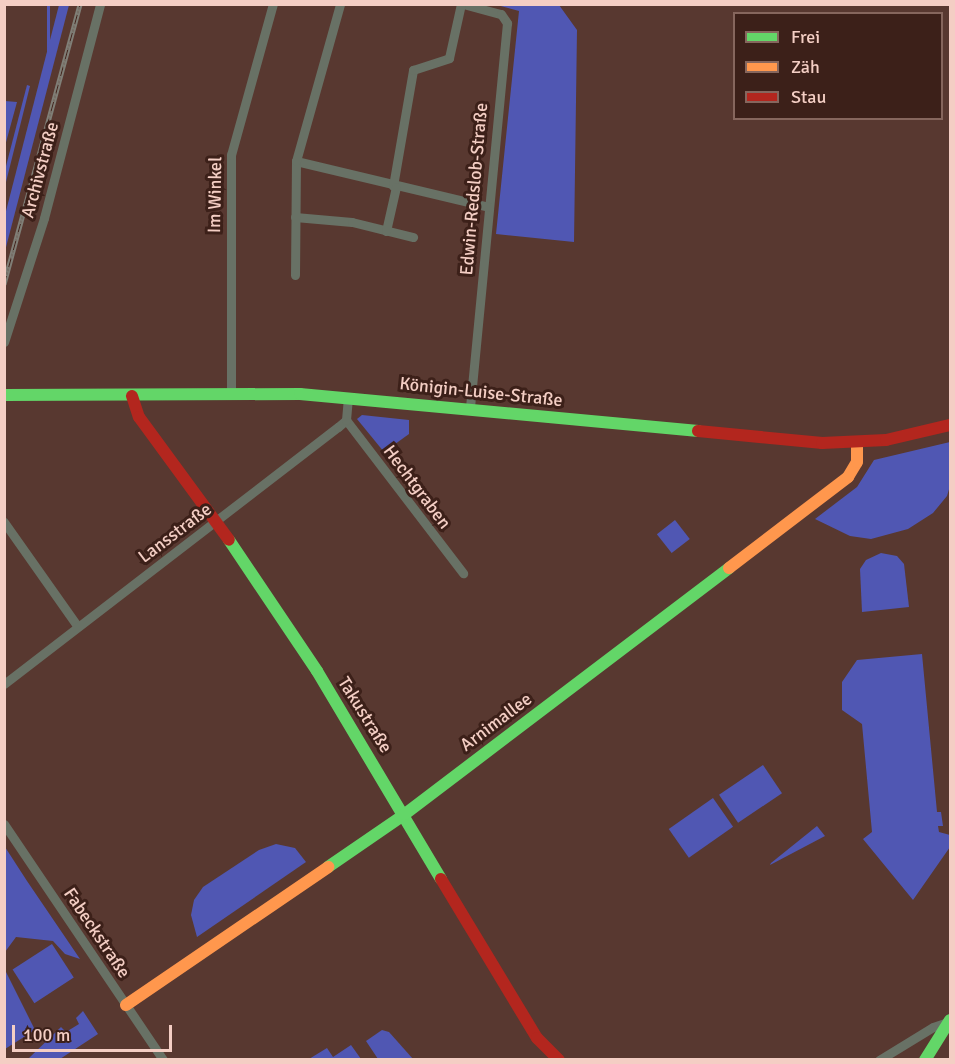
<!DOCTYPE html>
<html>
<head>
<meta charset="utf-8">
<style>
  body { margin:0 }
  #map { position:relative; width:955px; height:1064px; overflow:hidden; background:#583830; font-family:Signika,sans-serif }
  div>[style] { position:absolute }
  .green>* { inset:0; background:#5057b3; transform-origin:0 0 }
  .street>* { height:9px; margin:-4.5px; padding:0 4.5px; transform-origin:4.5px; border-radius:4.5px; background:#687165 }
  .fast>* { height:12px; margin:-6px; padding:0 6px; transform-origin:6px; border-radius:6px; background:#63d668 }
  .slow>* { height:12px; margin:-6px; padding:0 6px; transform-origin:6px; border-radius:6px; background:#ff974d }
  .jam>* { height:12px; margin:-6px; padding:0 6px; transform-origin:6px; border-radius:6px; background:#b3261e }
  .rail>* { height:5px; margin-top:-2.5px; transform-origin:0; background:repeating-linear-gradient(90deg,#3c2019 0 9px,#807f77 0 18px); box-sizing:border-box; border-block:2px solid #807f77 }
  span { translate:-50% -50%; white-space:nowrap; text-align:center; line-height:1.15; -webkit-text-stroke:6px #3c2019; paint-order:stroke }
  .street-label { font-size:18px; color:#f4cec4 }
  .frame { position:absolute; inset:0; border:6px solid #f4cec4; pointer-events:none }
  .legend { position:absolute; left:733px; top:12px; width:210px; height:108px; box-sizing:border-box; background:#3c2019; border:2px solid #86665d; margin:0; padding:8px 10px; list-style:none; font-size:18px; color:#f4cec4 }
  .legend li { display:flex; align-items:center; gap:12px; height:30px }
  .legend b { width:30px; border:2px solid #86665d }
  .scale { position:absolute; left:12px; top:1025px; width:160px; height:27px; box-sizing:border-box; border:3px solid #f4cec4; border-top:0; padding-left:8px; font-size:18px; line-height:21px; white-space:nowrap; color:#f4cec4; -webkit-text-stroke:4px #3c2019; paint-order:stroke }
</style>
</head>
<body>
<div id="map">
  <div class="green">
    <div style="left:47px;top:5px;width:3px;height:71px"></div>
    <div style="clip-path:polygon(59px 5px,69px 5px,5px 251px,5px 215px)"></div>
    <div style="clip-path:polygon(497px 5px,559px 5px,577px 30px,574px 242px,496px 234px,519px 11px)"></div>
    <div style="clip-path:polygon(27px 85px,30px 86px,5px 186px,5px 170px)"></div>
    <div style="clip-path:polygon(5px 101px,17px 102px,5px 146px,4px 101px)"></div>
    <div style="clip-path:polygon(362px 415px,409px 420px,409px 434px,384px 452px,357px 419px)"></div>
    <div style="clip-path:polygon(950px 442px,950px 486px,947px 496px,933px 513px,908px 529px,871px 539px,850px 536px,815px 519px,857px 487px,874px 460px)"></div>
    <div style="left:675px;top:520px;width:24px;height:23px;rotate:52deg"></div>
    <div style="clip-path:polygon(881px 553px,897px 556px,904px 564px,909px 607px,862px 612px,860px 569px,866px 560px)"></div>
    <div style="clip-path:polygon(922px 654px,937px 812px,941px 812px,943px 826px,938px 826px,939px 832px,950px 835px,950px 847px,913px 900px,863px 839px,872px 832px,862px 724px,842px 710px,842px 682px,857px 660px)"></div>
    <div style="left:763px;top:765px;width:34px;height:53px;rotate:56deg"></div>
    <div style="left:713px;top:798px;width:35px;height:54px;rotate:55deg"></div>
    <div style="clip-path:polygon(817px 826px,825px 836px,770px 865px,771px 863px)"></div>
    <div style="clip-path:polygon(276px 844px,295px 848px,306px 862px,197px 937px,191px 915px,194px 900px,203px 887px,259px 850px)"></div>
    <div style="clip-path:polygon(5px 847px,27px 881px,80px 959px,65px 954px,53px 941px,16px 937px,5px 952px)"></div>
    <div style="left:52px;top:944px;width:40px;height:47px;rotate:57deg"></div>
    <div style="clip-path:polygon(5px 970px,35px 1030px,5px 1049px,4px 1049px)"></div>
    <div style="clip-path:polygon(83px 1011px,98px 1034px,60px 1059px,28px 1059px,61px 1027px,66px 1032px,79px 1024px,76px 1018px)"></div>
    <div style="clip-path:polygon(382px 1030px,389px 1032px,413px 1059px,378px 1059px,366px 1041px)"></div>
    <div style="clip-path:polygon(351px 1045px,361px 1059px,309px 1059px,327px 1048px,333px 1057px)"></div>
  </div>
  <div class="street">
    <div style="left:463px;top:4px;width:39px;rotate:15deg"></div>
    <div style="left:501px;top:14px;width:11px;rotate:56deg"></div>
    <div style="left:507px;top:23px;width:388px;rotate:95.5deg"></div>
    <div style="left:296px;top:161px;width:198px;rotate:13.4deg"></div>
    <div style="left:393px;top:186px;width:118px;rotate:-80.2deg"></div>
    <div style="left:413px;top:70px;width:38px;rotate:-18deg"></div>
    <div style="left:449px;top:58px;width:55px;rotate:-77.5deg"></div>
    <div style="left:295px;top:217px;width:57px;rotate:5deg"></div>
    <div style="left:352px;top:222px;width:63px;rotate:13.8deg"></div>
    <div style="left:386px;top:231px;width:45px;rotate:-77.2deg"></div>
    <div style="left:295px;top:275px;width:114px;rotate:-89.5deg"></div>
    <div style="left:296px;top:161px;width:163px;rotate:-74.3deg"></div>
    <div style="left:4px;top:342px;width:130px;rotate:-72.1deg"></div>
    <div style="left:44px;top:218px;width:221px;rotate:-75.3deg"></div>
    <div style="left:231px;top:392px;width:237px;rotate:-90deg"></div>
    <div style="left:231px;top:155px;width:157px;rotate:-74.5deg"></div>
    <div style="left:346px;top:420px;width:193px;rotate:52.6deg"></div>
    <div style="left:4px;top:522px;width:128px;rotate:54.8deg"></div>
    <div style="left:4px;top:684px;width:421px;rotate:-37.6deg"></div>
    <div style="left:338px;top:427px;width:11px;rotate:-41deg"></div>
    <div style="left:346px;top:420px;width:23px;rotate:-85deg"></div>
    <div style="left:4px;top:824px;width:285px;rotate:56deg"></div>
    <div style="left:879px;top:1060px;width:63px;rotate:-31.4deg"></div>
    <div style="left:933px;top:1027px;width:18px;rotate:-19deg"></div>
  </div>
  <div class="fast">
    <div style="left:4px;top:395px;width:296px;rotate:-0.2deg"></div>
    <div style="left:300px;top:394px;width:400px;rotate:5.3deg"></div>
    <div style="left:229px;top:540px;width:158px;rotate:56.1deg"></div>
    <div style="left:317px;top:671px;width:242px;rotate:59.2deg"></div>
    <div style="left:328px;top:867px;width:93px;rotate:-34.5deg"></div>
    <div style="left:405px;top:814px;width:407px;rotate:-37.2deg"></div>
    <div style="left:925px;top:1060px;width:47px;rotate:-58deg"></div>
  </div>
  <div class="slow">
    <div style="left:729px;top:568px;width:150px;rotate:-37.4deg"></div>
    <div style="left:848px;top:477px;width:17px;rotate:-59deg"></div>
    <div style="left:857px;top:462px;width:20px;rotate:-90deg"></div>
    <div style="left:126px;top:1005px;width:245px;rotate:-34.3deg"></div>
  </div>
  <div class="jam">
    <div style="left:132px;top:396px;width:22px;rotate:72deg"></div>
    <div style="left:139px;top:417px;width:152px;rotate:53.8deg"></div>
    <div style="left:698px;top:431px;width:125px;rotate:5.5deg"></div>
    <div style="left:822px;top:443px;width:64px;rotate:-2.7deg"></div>
    <div style="left:886px;top:440px;width:66px;rotate:-13.2deg"></div>
    <div style="left:441px;top:879px;width:186px;rotate:58.9deg"></div>
    <div style="left:537px;top:1038px;width:31px;rotate:45deg"></div>
  </div>
  <div class="rail">
    <div style="left:4px;top:284px;width:290px;rotate:-74.8deg"></div>
  </div>
  <div class="street-label">
    <span style="left:40px;top:170px;rotate:-75deg">Archivstraße</span>
    <span style="left:474px;top:189px;rotate:-85deg">Edwin-Redslob-Straße</span>
    <span style="left:215px;top:195px;rotate:-89deg">Im Winkel</span>
    <span style="left:481px;top:392px;rotate:6deg">Königin-Luise-Straße</span>
    <span style="left:417px;top:487px;rotate:53deg">Hechtgraben</span>
    <span style="left:175px;top:533px;rotate:-37deg">Lansstraße</span>
    <span style="left:365px;top:715px;rotate:58deg">Takustraße</span>
    <span style="left:496px;top:722px;rotate:-37deg">Arnimallee</span>
    <span style="left:97px;top:933px;rotate:56deg">Fabeckstraße</span>
  </div>
  <div class="frame"></div>
  <ul class="legend">
  <li><b style="height:8px;background:#63d668"></b>Frei</li>
  <li><b style="height:8px;background:#ff974d"></b>Zäh</li>
  <li><b style="height:8px;background:#b3261e"></b>Stau</li>
  </ul>
  <div class="scale">100 m</div>
</div>
</body>
</html>
